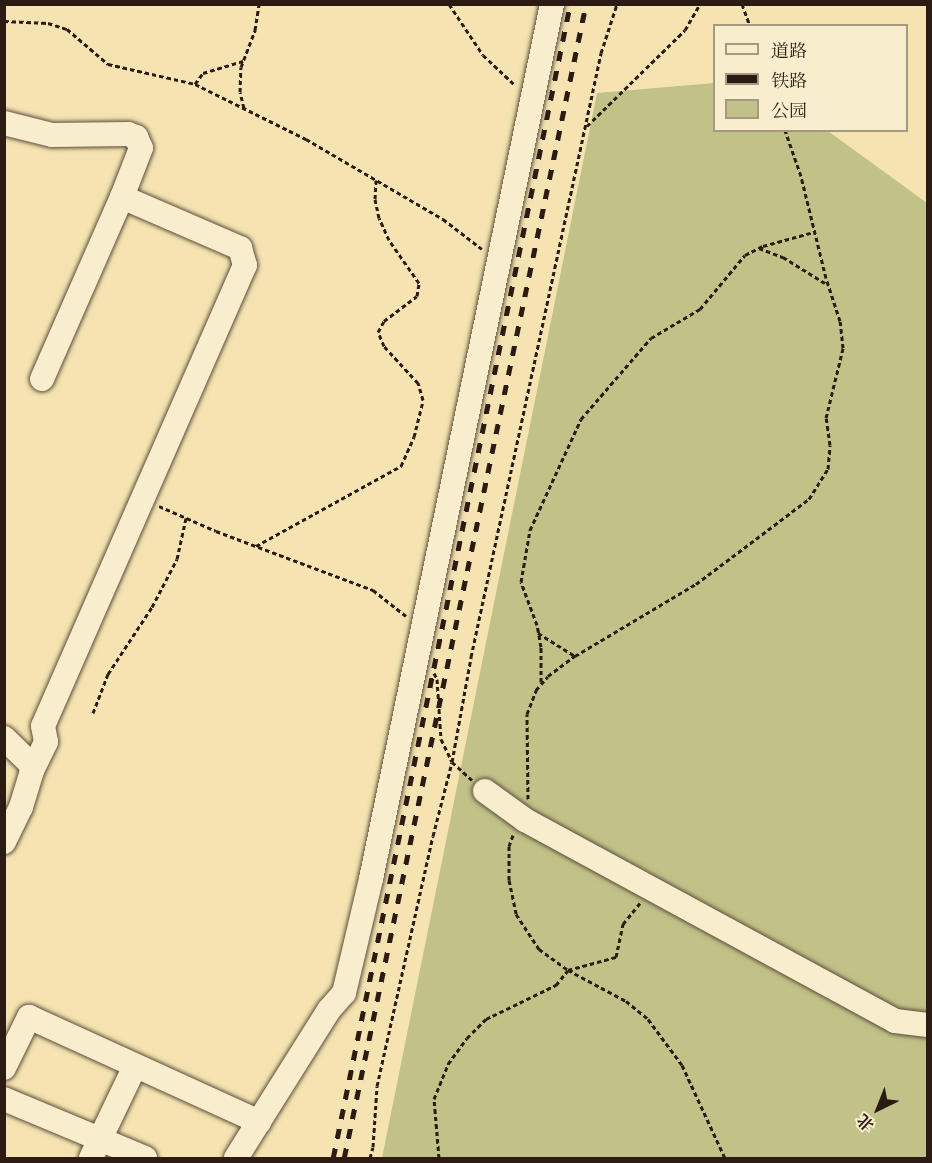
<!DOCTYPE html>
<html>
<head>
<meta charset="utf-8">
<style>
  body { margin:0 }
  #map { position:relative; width:932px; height:1163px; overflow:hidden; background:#f5e4b1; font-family:"EB Garamond","Noto Serif SC",serif }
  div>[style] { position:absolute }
  .green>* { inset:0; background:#c1c288 }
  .path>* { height:3px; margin-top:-1.5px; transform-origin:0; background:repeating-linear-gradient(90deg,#2c1b13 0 4.5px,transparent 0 7.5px) }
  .roads { filter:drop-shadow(0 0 2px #5e4d3a) drop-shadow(0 0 2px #5e4d3a) }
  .minor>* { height:24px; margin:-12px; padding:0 12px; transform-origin:12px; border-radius:12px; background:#f8edcc }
  .rail>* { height:4.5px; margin-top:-2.25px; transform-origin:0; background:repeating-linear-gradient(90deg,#2c1b13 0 10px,transparent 0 20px) }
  span { translate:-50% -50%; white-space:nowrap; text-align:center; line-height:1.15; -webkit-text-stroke:5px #f8edcc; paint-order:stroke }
  .frame { position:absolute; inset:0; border:6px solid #2c1b13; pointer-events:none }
  .legend { position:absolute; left:713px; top:24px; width:195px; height:108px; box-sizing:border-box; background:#f8edcc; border:2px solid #a69982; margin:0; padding:8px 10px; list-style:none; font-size:18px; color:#2c1b13 }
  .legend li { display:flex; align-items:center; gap:12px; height:30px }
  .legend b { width:30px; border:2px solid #a69982 }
  .north { position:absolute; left:848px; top:1079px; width:60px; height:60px; -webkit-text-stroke:4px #f8edcc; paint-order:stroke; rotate:223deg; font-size:16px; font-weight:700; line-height:24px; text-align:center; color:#2c1b13 }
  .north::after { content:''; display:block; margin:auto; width:21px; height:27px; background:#2c1b13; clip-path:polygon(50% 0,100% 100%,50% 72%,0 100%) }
</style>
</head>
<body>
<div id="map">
  <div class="green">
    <div style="clip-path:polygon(714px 83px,714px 130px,828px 131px,927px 203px,927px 1158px,382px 1158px,597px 93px)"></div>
  </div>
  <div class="path">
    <div style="left:449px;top:4px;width:61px;rotate:56.3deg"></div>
    <div style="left:483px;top:55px;width:45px;rotate:43.2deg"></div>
    <div style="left:742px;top:4px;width:23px;rotate:70deg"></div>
    <div style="left:4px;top:21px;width:44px;rotate:2.6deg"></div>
    <div style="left:48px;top:23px;width:20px;rotate:18deg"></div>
    <div style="left:67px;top:29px;width:54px;rotate:40.5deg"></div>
    <div style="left:108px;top:64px;width:89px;rotate:12.9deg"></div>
    <div style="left:195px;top:84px;width:124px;rotate:26.4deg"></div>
    <div style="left:306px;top:139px;width:159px;rotate:30.3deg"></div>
    <div style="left:443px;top:219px;width:49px;rotate:37.6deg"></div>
    <div style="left:195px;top:84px;width:14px;rotate:-54deg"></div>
    <div style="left:203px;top:73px;width:42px;rotate:-16.7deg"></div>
    <div style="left:244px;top:108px;width:16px;rotate:-104deg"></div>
    <div style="left:240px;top:92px;width:25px;rotate:-88deg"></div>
    <div style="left:241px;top:67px;width:40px;rotate:-69deg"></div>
    <div style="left:255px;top:30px;width:26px;rotate:-81deg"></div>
    <div style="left:587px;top:126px;width:137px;rotate:-44.4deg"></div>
    <div style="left:685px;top:30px;width:30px;rotate:-60deg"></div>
    <div style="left:759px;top:248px;width:26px;rotate:21deg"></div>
    <div style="left:783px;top:257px;width:53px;rotate:31.9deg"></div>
    <div style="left:159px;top:506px;width:62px;rotate:23.7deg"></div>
    <div style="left:216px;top:531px;width:168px;rotate:20.6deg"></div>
    <div style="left:373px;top:590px;width:42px;rotate:38.2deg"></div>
    <div style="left:256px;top:546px;width:166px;rotate:-28.9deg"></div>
    <div style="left:401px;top:466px;width:32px;rotate:-66deg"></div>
    <div style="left:414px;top:437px;width:38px;rotate:-76deg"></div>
    <div style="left:423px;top:400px;width:18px;rotate:-106deg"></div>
    <div style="left:418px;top:383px;width:50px;rotate:-132.6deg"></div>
    <div style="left:384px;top:346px;width:15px;rotate:-113deg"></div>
    <div style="left:378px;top:332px;width:13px;rotate:-61deg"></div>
    <div style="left:384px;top:321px;width:41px;rotate:-37.1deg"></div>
    <div style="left:417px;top:296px;width:13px;rotate:-81deg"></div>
    <div style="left:419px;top:283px;width:52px;rotate:-124.9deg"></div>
    <div style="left:389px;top:240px;width:24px;rotate:-114deg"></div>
    <div style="left:379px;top:218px;width:19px;rotate:-102deg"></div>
    <div style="left:375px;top:199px;width:19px;rotate:-87deg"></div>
    <div style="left:538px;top:633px;width:44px;rotate:31.9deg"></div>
    <div style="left:434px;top:673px;width:7px;rotate:63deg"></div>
    <div style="left:437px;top:679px;width:60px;rotate:86.2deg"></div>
    <div style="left:441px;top:739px;width:25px;rotate:64deg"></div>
    <div style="left:452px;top:762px;width:27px;rotate:42deg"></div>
    <div style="left:541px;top:682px;width:35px;rotate:-90deg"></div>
    <div style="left:541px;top:647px;width:22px;rotate:-100deg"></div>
    <div style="left:537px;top:625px;width:46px;rotate:-110.4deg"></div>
    <div style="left:521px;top:582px;width:53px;rotate:-80.2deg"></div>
    <div style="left:530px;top:530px;width:122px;rotate:-65.3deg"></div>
    <div style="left:581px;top:419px;width:107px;rotate:-49.2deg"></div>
    <div style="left:651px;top:338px;width:57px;rotate:-30.6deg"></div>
    <div style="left:700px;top:309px;width:70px;rotate:-50.2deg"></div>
    <div style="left:745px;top:255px;width:20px;rotate:-27deg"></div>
    <div style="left:763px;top:246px;width:53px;rotate:-15.4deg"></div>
    <div style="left:93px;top:713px;width:42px;rotate:-69deg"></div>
    <div style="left:108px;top:674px;width:80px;rotate:-56.7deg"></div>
    <div style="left:152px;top:607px;width:54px;rotate:-62.5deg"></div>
    <div style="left:177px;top:559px;width:42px;rotate:-77.6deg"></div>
    <div style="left:528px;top:799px;width:85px;rotate:-90.7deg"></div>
    <div style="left:527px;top:714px;width:26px;rotate:-69deg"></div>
    <div style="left:536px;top:690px;width:18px;rotate:-49deg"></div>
    <div style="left:548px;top:676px;width:34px;rotate:-37deg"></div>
    <div style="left:575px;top:656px;width:141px;rotate:-30.8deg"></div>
    <div style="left:696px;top:584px;width:141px;rotate:-37deg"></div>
    <div style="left:809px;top:499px;width:36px;rotate:-58deg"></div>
    <div style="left:828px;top:469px;width:24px;rotate:-85deg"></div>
    <div style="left:830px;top:445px;width:27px;rotate:-98deg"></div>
    <div style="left:826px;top:418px;width:72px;rotate:-76.3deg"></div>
    <div style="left:843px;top:348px;width:27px;rotate:-96deg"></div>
    <div style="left:840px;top:321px;width:45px;rotate:-108deg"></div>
    <div style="left:826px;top:278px;width:105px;rotate:-103.8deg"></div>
    <div style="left:801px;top:176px;width:49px;rotate:-109.2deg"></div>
    <div style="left:513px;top:835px;width:12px;rotate:110deg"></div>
    <div style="left:509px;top:846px;width:34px;rotate:90deg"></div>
    <div style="left:509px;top:880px;width:35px;rotate:78deg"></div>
    <div style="left:516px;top:914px;width:42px;rotate:56.7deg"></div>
    <div style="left:539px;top:949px;width:36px;rotate:36deg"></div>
    <div style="left:568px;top:970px;width:66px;rotate:28.1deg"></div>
    <div style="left:626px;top:1001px;width:28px;rotate:39deg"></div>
    <div style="left:648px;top:1019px;width:57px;rotate:53.5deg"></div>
    <div style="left:682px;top:1065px;width:102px;rotate:65.2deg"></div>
    <div style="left:370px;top:1158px;width:11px;rotate:-75deg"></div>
    <div style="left:373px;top:1147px;width:61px;rotate:-86.2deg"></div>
    <div style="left:377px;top:1086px;width:256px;rotate:-77.4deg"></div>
    <div style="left:433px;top:836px;width:76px;rotate:-75.6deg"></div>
    <div style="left:452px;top:762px;width:107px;rotate:-79.7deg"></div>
    <div style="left:471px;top:657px;width:618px;rotate:-77.85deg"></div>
    <div style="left:601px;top:53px;width:52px;rotate:-71.9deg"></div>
    <div style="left:439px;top:1158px;width:59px;rotate:-94.8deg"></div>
    <div style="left:434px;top:1099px;width:38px;rotate:-68deg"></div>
    <div style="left:448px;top:1064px;width:32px;rotate:-54deg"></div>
    <div style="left:467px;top:1038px;width:27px;rotate:-45deg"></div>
    <div style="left:486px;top:1019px;width:78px;rotate:-25.9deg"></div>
    <div style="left:556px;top:985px;width:19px;rotate:-51deg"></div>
    <div style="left:568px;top:970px;width:50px;rotate:-15.2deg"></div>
    <div style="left:616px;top:957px;width:34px;rotate:-78deg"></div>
    <div style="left:623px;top:924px;width:27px;rotate:-51deg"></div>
  </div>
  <div class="roads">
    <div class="minor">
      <div style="left:4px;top:123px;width:49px;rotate:14deg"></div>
      <div style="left:52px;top:135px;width:76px;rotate:-0.8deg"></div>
      <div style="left:128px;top:134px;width:9px;rotate:21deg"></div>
      <div style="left:136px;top:137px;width:12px;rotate:66deg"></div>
      <div style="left:141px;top:148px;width:53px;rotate:111.2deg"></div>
      <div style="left:122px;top:197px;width:129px;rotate:23.4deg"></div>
      <div style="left:240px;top:248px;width:18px;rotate:74deg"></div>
      <div style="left:245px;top:265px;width:503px;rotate:113.66deg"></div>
      <div style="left:43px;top:726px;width:16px;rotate:79deg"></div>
      <div style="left:46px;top:742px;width:32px;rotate:116deg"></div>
      <div style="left:42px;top:379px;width:199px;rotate:-66.3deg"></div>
      <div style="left:4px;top:738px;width:36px;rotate:44deg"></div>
      <div style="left:30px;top:763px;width:8px;rotate:76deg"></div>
      <div style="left:32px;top:771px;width:38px;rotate:107deg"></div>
      <div style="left:21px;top:807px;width:39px;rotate:116deg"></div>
      <div style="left:485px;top:791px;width:49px;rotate:35.9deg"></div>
      <div style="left:525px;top:820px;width:421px;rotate:28.5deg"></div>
      <div style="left:895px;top:1021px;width:33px;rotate:7deg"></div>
      <div style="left:4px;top:1068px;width:57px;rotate:-63.9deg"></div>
      <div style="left:29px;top:1017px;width:253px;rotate:24.5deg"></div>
      <div style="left:4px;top:1099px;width:153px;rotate:22.7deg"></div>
      <div style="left:91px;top:1158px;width:102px;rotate:-64.4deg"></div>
      <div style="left:236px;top:1158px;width:175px;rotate:-57.9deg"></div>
      <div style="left:329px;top:1010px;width:23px;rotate:-49deg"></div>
      <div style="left:344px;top:993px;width:117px;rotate:-76.7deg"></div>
      <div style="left:371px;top:879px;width:894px;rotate:-78.31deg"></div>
    </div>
  </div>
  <div class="rail">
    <div style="left:333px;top:1158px;width:1178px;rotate:-78.39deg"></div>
    <div style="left:344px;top:1158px;width:1179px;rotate:-78.16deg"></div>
  </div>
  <div class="frame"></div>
  <ul class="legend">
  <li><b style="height:8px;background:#f8edcc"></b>道路</li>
  <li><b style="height:8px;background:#2c1b13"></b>铁路</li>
  <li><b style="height:16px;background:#c1c288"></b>公园</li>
  </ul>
  <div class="north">北</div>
</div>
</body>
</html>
